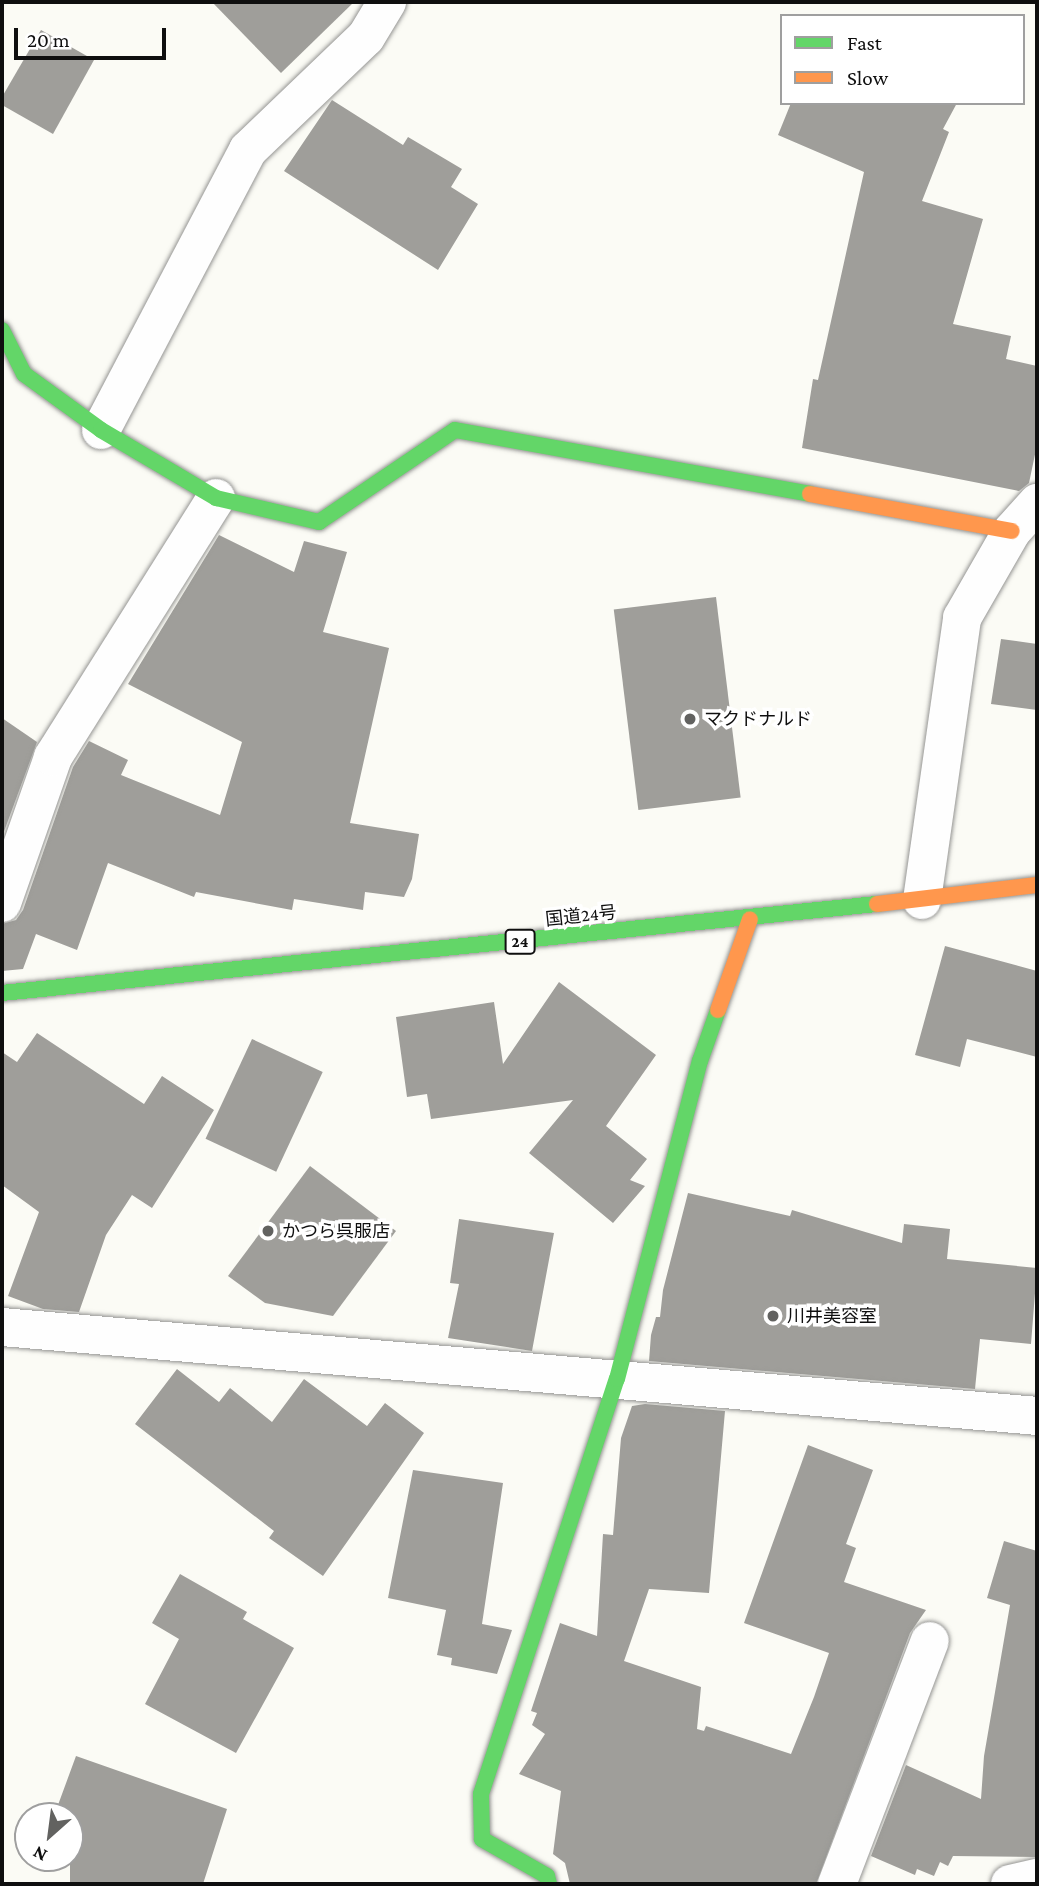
<!DOCTYPE html>
<html>
<head>
<meta charset="utf-8">
<style>
  body { margin:0 }
  #map { position:relative; width:1039px; height:1886px; overflow:hidden; background:#fbfbf5; font-family:"Crimson Pro","Noto Sans JP",serif }
  div>[style] { position:absolute }
  .building>* { inset:0; background:#9f9e9a; transform-origin:0 0 }
  .roads { filter:drop-shadow(0 0 2px #959593) drop-shadow(0 0 2px #959593) }
  .street>* { height:38px; margin:-19px; padding:0 19px; transform-origin:19px; border-radius:19px; background:#fefefe }
  .fast>* { height:16px; margin:-8px; padding:0 8px; transform-origin:8px; border-radius:8px; background:#63d668 }
  .slow>* { height:16px; margin:-8px; padding:0 8px; transform-origin:8px; border-radius:8px; background:#ff974d }
  .dots>* { width:19px; height:19px; translate:-50% -50%; box-sizing:border-box; border:4px solid #fff; border-radius:50% }
  span { translate:-50% -50%; white-space:nowrap; text-align:center; line-height:1.15; -webkit-text-stroke:7px #fff; paint-order:stroke }
  .shield-label span { padding:2px 5px; background:#fff; border:2px solid; border-radius:5px; -webkit-text-stroke-width:0 }
  .shield-label { font-size:16px; color:#0f0f0f; font-weight:700 }
  .poi-label { font-size:18px; color:#0f0f0f }
  .left { translate:0 -50%; text-align:left }
  .street-label { font-size:18px; color:#0f0f0f }
  .frame { position:absolute; inset:0; border:4px solid #0f0f0f; pointer-events:none }
  .legend { position:absolute; left:780px; top:14px; width:245px; height:91px; box-sizing:border-box; background:#fff; border:2px solid #9f9f9f; margin:0; padding:9px 12px; list-style:none; font-size:21px; color:#0f0f0f }
  .legend li { display:flex; align-items:center; gap:14px; height:35px }
  .legend b { width:35px; border:2px solid #9f9f9f }
  .north { position:absolute; left:14px; top:1802px; width:70px; height:70px; box-sizing:border-box; background:#fff; border:2px solid #9f9f9f; border-radius:50%; rotate:208deg; font-size:19px; font-weight:700; line-height:28px; text-align:center; color:#0f0f0f }
  .north::after { content:''; display:block; margin:auto; width:24px; height:32px; background:#626260; clip-path:polygon(50% 0,100% 100%,50% 72%,0 100%) }
  .scale { position:absolute; left:14px; top:28px; width:152px; height:32px; box-sizing:border-box; border:4px solid #0f0f0f; border-top:0; padding-left:9px; font-size:21px; line-height:24px; white-space:nowrap; color:#0f0f0f; -webkit-text-stroke:5px #fff; paint-order:stroke }
</style>
</head>
<body>
<div id="map">
  <div class="building">
    <div style="clip-path:polygon(212px 2px,354px 2px,281px 73px)"></div>
    <div style="clip-path:polygon(41px 30px,94px 60px,53px 134px,2px 105px,2px 97px)"></div>
    <div style="clip-path:polygon(332px 100px,403px 145px,408px 137px,462px 169px,451px 187px,478px 204px,438px 270px,284px 171px)"></div>
    <div style="clip-path:polygon(791px 103px,957px 103px,943px 129px,949px 132px,922px 201px,983px 219px,953px 324px,1011px 336px,1006px 359px,1037px 366px,1037px 445px,1029px 483px,1019px 491px,802px 448px,813px 379px,818px 380px,864px 172px,778px 135px)"></div>
    <div style="clip-path:polygon(219px 535px,294px 572px,304px 541px,347px 552px,323px 632px,389px 648px,350px 823px,419px 834px,412px 879px,404px 897px,365px 892px,363px 910px,294px 899px,292px 910px,196px 892px,194px 897px,108px 863px,77px 950px,36px 934px,23px 969px,2px 971px,2px 924px,16px 920px,23px 910px,73px 767px,89px 741px,128px 760px,121px 775px,220px 815px,242px 742px,128px 684px)"></div>
    <div style="left:716px;top:597px;width:202px;height:103px;rotate:83deg"></div>
    <div style="clip-path:polygon(1001px 639px,1037px 644px,1037px 710px,991px 704px)"></div>
    <div style="clip-path:polygon(2px 718px,37px 742px,2px 837px)"></div>
    <div style="clip-path:polygon(945px 946px,1037px 971px,1037px 1057px,967px 1039px,960px 1067px,915px 1055px)"></div>
    <div style="clip-path:polygon(559px 982px,656px 1055px,606px 1126px,647px 1159px,630px 1180px,645px 1186px,613px 1223px,529px 1153px,573px 1100px,431px 1119px,427px 1094px,407px 1097px,396px 1017px,494px 1002px,503px 1064px)"></div>
    <div style="clip-path:polygon(37px 1033px,144px 1104px,162px 1076px,214px 1110px,152px 1208px,132px 1195px,106px 1235px,79px 1312px,43px 1309px,8px 1296px,39px 1212px,2px 1185px,2px 1052px,17px 1062px)"></div>
    <div style="left:252px;top:1039px;width:78px;height:110px;rotate:25deg"></div>
    <div style="clip-path:polygon(310px 1166px,396px 1231px,333px 1316px,265px 1303px,228px 1276px)"></div>
    <div style="clip-path:polygon(688px 1193px,790px 1216px,792px 1210px,902px 1243px,904px 1224px,950px 1229px,947px 1259px,1037px 1268px,1031px 1344px,980px 1339px,975px 1389px,649px 1361px,651px 1335px,656px 1317px,660px 1317px,663px 1290px)"></div>
    <div style="clip-path:polygon(459px 1219px,554px 1233px,532px 1351px,448px 1338px,459px 1284px,450px 1283px)"></div>
    <div style="clip-path:polygon(177px 1369px,219px 1402px,230px 1388px,272px 1422px,304px 1379px,367px 1426px,385px 1403px,424px 1433px,323px 1576px,269px 1538px,274px 1531px,135px 1424px)"></div>
    <div style="clip-path:polygon(645px 1404px,725px 1411px,709px 1593px,649px 1589px,624px 1661px,701px 1687px,697px 1729px,704px 1731px,706px 1726px,791px 1754px,814px 1697px,829px 1653px,744px 1623px,808px 1445px,873px 1470px,846px 1544px,856px 1548px,844px 1582px,926px 1610px,910px 1633px,816px 1884px,570px 1884px,565px 1863px,553px 1854px,561px 1791px,519px 1774px,545px 1734px,532px 1725px,537px 1713px,531px 1711px,560px 1623px,597px 1636px,603px 1534px,613px 1535px,621px 1438px,632px 1406px)"></div>
    <div style="clip-path:polygon(413px 1470px,503px 1483px,482px 1624px,512px 1630px,497px 1674px,451px 1665px,452px 1658px,437px 1655px,446px 1610px,388px 1598px)"></div>
    <div style="clip-path:polygon(1004px 1541px,1037px 1551px,1037px 1857px,953px 1856px,948px 1866px,940px 1862px,934px 1876px,917px 1869px,915px 1875px,871px 1856px,906px 1765px,981px 1799px,984px 1756px,1010px 1605px,987px 1598px)"></div>
    <div style="clip-path:polygon(180px 1574px,247px 1612px,243px 1619px,294px 1648px,236px 1753px,145px 1704px,179px 1639px,152px 1623px)"></div>
    <div style="clip-path:polygon(76px 1756px,227px 1809px,203px 1884px,70px 1884px,70px 1810px,58px 1805px)"></div>
  </div>
  <div class="roads">
    <div class="street">
      <div style="left:101px;top:430px;width:316px;rotate:-62.3deg"></div>
      <div style="left:248px;top:150px;width:163px;rotate:-43.8deg"></div>
      <div style="left:366px;top:37px;width:41px;rotate:-59deg"></div>
      <div style="left:922px;top:900px;width:285px;rotate:-81.9deg"></div>
      <div style="left:962px;top:618px;width:100px;rotate:-60.1deg"></div>
      <div style="left:1012px;top:531px;width:38px;rotate:-48deg"></div>
      <div style="left:2px;top:903px;width:155px;rotate:-70.7deg"></div>
      <div style="left:53px;top:757px;width:306px;rotate:-57.8deg"></div>
      <div style="left:2px;top:1327px;width:1039px;rotate:4.91deg"></div>
      <div style="left:837px;top:1884px;width:260px;rotate:-69.1deg"></div>
      <div style="left:1010px;top:1884px;width:28px;rotate:-13deg"></div>
    </div>
    <div class="fast">
      <div style="left:2px;top:330px;width:49px;rotate:63.4deg"></div>
      <div style="left:24px;top:374px;width:95px;rotate:36deg"></div>
      <div style="left:101px;top:430px;width:134px;rotate:30.6deg"></div>
      <div style="left:216px;top:498px;width:106px;rotate:13.1deg"></div>
      <div style="left:319px;top:522px;width:164px;rotate:-34.1deg"></div>
      <div style="left:455px;top:430px;width:361px;rotate:10.2deg"></div>
      <div style="left:2px;top:993px;width:880px;rotate:-5.81deg"></div>
      <div style="left:549px;top:1884px;width:8px;rotate:-104deg"></div>
      <div style="left:547px;top:1876px;width:75px;rotate:-150.4deg"></div>
      <div style="left:482px;top:1839px;width:45px;rotate:-91.3deg"></div>
      <div style="left:481px;top:1794px;width:437px;rotate:-71.9deg"></div>
      <div style="left:617px;top:1379px;width:329px;rotate:-75.4deg"></div>
      <div style="left:700px;top:1061px;width:54px;rotate:-70.6deg"></div>
    </div>
    <div class="slow">
      <div style="left:810px;top:494px;width:205px;rotate:10.4deg"></div>
      <div style="left:877px;top:904px;width:161px;rotate:-6.8deg"></div>
      <div style="left:718px;top:1010px;width:96px;rotate:-70.6deg"></div>
    </div>
  </div>
  <div class="dots">
    <div style="left:690px;top:719px;background:#626260"></div>
    <div style="left:268px;top:1231px;background:#626260"></div>
    <div style="left:773px;top:1316px;background:#626260"></div>
  </div>
  <div class="shield-label">
    <span style="left:520px;top:942px">24</span>
  </div>
  <div class="poi-label">
    <span class="left" style="left:704px;top:719px">マクドナルド</span>
    <span class="left" style="left:282px;top:1231px">かつら呉服店</span>
    <span class="left" style="left:787px;top:1316px">川井美容室</span>
  </div>
  <div class="street-label">
    <span style="left:581px;top:916px;rotate:-6deg">国道24号</span>
  </div>
  <div class="frame"></div>
  <ul class="legend">
  <li><b style="height:9px;background:#63d668"></b>Fast</li>
  <li><b style="height:9px;background:#ff974d"></b>Slow</li>
  </ul>
  <div class="north">N</div>
  <div class="scale">20 m</div>
</div>
</body>
</html>
